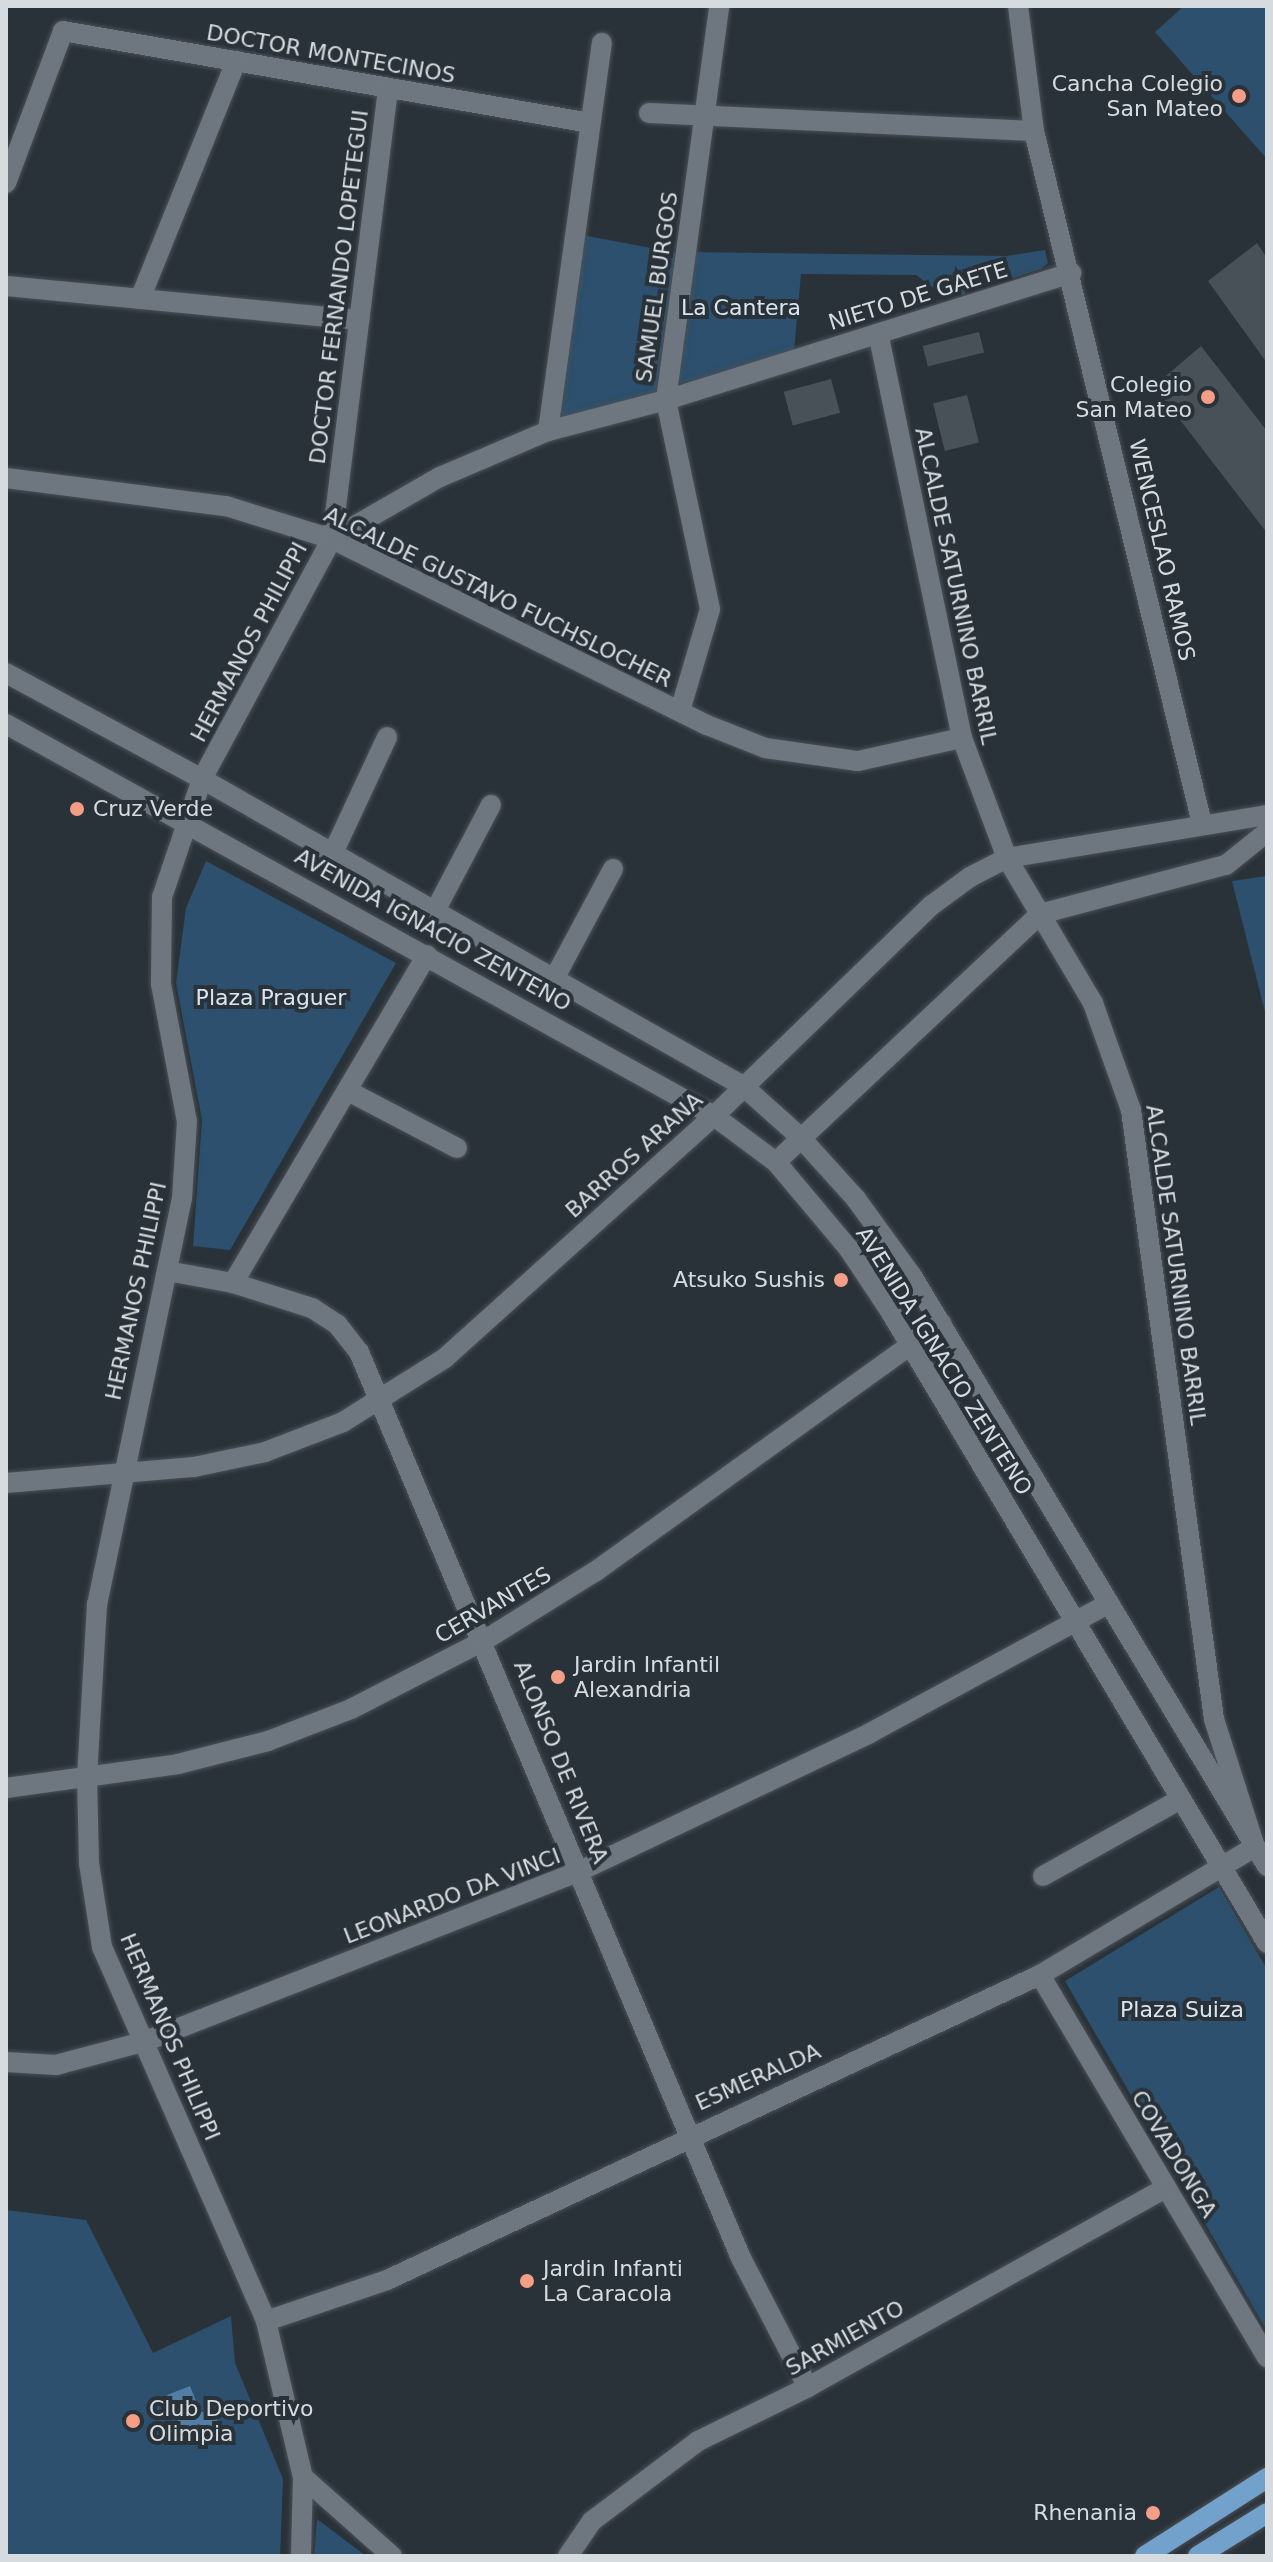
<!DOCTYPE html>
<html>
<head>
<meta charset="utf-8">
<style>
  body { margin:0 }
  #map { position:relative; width:1273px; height:2562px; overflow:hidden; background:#2a3239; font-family:"DejaVu Sans",sans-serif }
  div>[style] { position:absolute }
  .green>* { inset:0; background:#2c506d }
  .water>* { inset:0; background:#517ea4 }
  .building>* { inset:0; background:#485058; transform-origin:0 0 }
  .roads { filter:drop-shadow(0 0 2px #4a5056) drop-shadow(0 0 2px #4a5056) }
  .street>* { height:20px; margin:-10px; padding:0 10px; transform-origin:10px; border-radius:10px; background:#6e777f }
  .secondary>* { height:20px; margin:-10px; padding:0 10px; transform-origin:10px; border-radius:10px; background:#6e777f }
  .primary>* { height:20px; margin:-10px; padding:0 10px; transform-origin:10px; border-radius:10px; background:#72a2cb }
  .dots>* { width:22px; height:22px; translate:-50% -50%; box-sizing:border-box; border:4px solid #2a3239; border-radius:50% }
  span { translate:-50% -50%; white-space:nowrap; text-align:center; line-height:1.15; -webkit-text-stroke:8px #2a3239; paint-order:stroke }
  .street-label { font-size:22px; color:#d6dbe0 }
  .poi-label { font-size:22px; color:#d6dbe0 }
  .right { translate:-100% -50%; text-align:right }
  .left { translate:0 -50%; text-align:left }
  .park-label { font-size:22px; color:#d9e6f2 }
  .frame { position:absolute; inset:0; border:8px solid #d6dbe0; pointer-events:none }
</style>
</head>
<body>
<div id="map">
  <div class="green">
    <div style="clip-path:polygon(1184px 6px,1267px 6px,1267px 159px,1155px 32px)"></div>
    <div style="clip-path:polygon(582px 235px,678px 253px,661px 395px,564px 417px,557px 405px)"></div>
    <div style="clip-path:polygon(1045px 250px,1048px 263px,1041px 269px,948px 299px,916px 275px,801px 274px,794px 351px,687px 385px,674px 380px,693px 252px,1006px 256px)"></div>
    <div style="clip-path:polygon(206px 861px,396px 963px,230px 1250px,193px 1246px,202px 1120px,176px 983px,186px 908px)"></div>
    <div style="clip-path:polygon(1267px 876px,1267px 1020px,1232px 881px)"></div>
    <div style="clip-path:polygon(1219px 1887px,1267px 1969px,1267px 2331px,1065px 1981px)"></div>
    <div style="clip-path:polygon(6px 2210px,86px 2220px,153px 2353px,231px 2316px,235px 2363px,283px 2479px,280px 2556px,6px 2556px)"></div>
    <div style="clip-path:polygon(317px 2519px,366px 2556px,314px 2556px)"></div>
  </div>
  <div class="water">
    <div style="clip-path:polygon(190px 2386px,200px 2411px,218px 2418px,212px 2433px,203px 2433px,199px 2424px,182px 2430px,167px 2395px)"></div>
  </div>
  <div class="building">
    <div style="clip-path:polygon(1257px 243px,1267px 258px,1267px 363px,1208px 281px)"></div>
    <div style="left:979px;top:332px;width:21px;height:58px;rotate:76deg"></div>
    <div style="clip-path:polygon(1201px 346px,1267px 431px,1267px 533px,1154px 386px)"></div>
    <div style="left:831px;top:379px;width:35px;height:49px;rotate:75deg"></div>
    <div style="left:967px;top:395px;width:49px;height:35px;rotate:76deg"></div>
  </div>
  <div class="roads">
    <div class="street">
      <div style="left:649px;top:113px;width:385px;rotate:2.7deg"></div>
      <div style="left:6px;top:183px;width:162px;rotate:-69.4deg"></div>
      <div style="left:63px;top:31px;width:535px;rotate:9.9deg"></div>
      <div style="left:6px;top:286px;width:355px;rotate:5.5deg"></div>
      <div style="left:140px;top:299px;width:257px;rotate:-68deg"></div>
      <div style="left:548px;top:431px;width:392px;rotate:-82.1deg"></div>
      <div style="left:6px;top:478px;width:222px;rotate:7.3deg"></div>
      <div style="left:226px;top:506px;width:111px;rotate:17.3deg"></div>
      <div style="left:332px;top:539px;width:419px;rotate:26.4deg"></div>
      <div style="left:707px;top:725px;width:62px;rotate:21.6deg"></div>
      <div style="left:765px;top:748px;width:94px;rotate:8deg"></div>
      <div style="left:858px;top:761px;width:107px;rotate:-12.5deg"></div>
      <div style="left:332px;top:539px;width:454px;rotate:-82.9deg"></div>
      <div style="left:680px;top:711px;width:106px;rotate:-73.6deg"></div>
      <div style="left:710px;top:609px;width:214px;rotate:-101.9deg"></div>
      <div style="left:666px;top:400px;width:398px;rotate:-82.3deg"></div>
      <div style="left:202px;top:779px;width:273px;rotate:-61.6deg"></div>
      <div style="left:332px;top:539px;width:125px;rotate:-29.9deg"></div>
      <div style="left:440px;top:477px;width:117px;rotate:-23.1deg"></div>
      <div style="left:548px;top:431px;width:122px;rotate:-14.7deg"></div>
      <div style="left:666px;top:400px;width:425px;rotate:-17.4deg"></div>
      <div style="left:333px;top:853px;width:128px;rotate:-65deg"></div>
      <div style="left:435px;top:911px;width:120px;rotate:-62.2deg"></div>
      <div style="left:554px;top:979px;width:125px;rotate:-61.8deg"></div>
      <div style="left:348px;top:1091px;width:123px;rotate:27.6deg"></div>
      <div style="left:776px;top:1162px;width:362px;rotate:-43.2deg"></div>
      <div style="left:1040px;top:914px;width:192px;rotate:-14.8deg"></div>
      <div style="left:1226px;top:865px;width:53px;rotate:-38.8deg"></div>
      <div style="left:167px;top:1271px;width:67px;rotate:10.3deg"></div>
      <div style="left:233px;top:1283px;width:83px;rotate:17.6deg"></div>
      <div style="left:312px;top:1308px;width:30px;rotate:33deg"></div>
      <div style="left:337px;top:1324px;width:36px;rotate:52deg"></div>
      <div style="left:359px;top:1352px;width:983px;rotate:67.14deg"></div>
      <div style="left:741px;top:2258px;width:145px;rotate:62.6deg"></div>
      <div style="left:233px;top:1283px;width:381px;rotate:-59.4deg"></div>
      <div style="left:6px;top:1788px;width:174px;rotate:-7.9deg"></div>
      <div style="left:178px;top:1764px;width:93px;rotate:-14.3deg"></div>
      <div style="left:268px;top:1741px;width:89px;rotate:-21.1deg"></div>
      <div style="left:351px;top:1709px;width:151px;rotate:-27.2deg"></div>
      <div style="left:485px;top:1640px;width:131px;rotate:-31.9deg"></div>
      <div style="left:596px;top:1571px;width:425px;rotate:-35.7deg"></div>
      <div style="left:1043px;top:1876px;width:158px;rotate:-29.2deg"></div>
      <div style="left:1040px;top:1975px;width:445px;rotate:59.3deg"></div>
      <div style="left:6px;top:2062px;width:50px;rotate:3.4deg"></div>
      <div style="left:56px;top:2065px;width:93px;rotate:-14.9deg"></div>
      <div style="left:146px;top:2041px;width:466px;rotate:-21.4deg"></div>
      <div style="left:580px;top:1871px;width:321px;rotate:-25.4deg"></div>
      <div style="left:870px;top:1733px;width:272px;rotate:-28.5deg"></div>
      <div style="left:266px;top:2321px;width:128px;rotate:-18.7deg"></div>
      <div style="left:387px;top:2280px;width:721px;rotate:-25.04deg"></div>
      <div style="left:1040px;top:1975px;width:250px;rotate:-30.8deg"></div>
      <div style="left:1255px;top:1847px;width:134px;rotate:-107.8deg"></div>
      <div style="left:1214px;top:1719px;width:615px;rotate:-97.76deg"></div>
      <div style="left:1131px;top:1110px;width:114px;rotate:-109.6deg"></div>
      <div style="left:1093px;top:1003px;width:169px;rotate:-120.7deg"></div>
      <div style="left:1007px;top:858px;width:128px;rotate:-110.6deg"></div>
      <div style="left:962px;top:738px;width:413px;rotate:-101.7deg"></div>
      <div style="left:303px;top:2477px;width:119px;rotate:41.6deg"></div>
      <div style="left:568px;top:2556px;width:42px;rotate:-55.6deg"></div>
      <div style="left:592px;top:2521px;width:133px;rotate:-37deg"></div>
      <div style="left:698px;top:2441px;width:123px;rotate:-26.1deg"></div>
      <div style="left:808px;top:2387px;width:410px;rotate:-29.1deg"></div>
    </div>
    <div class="secondary">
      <div style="left:1018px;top:6px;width:126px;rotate:82.7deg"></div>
      <div style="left:1034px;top:131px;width:713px;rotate:76.37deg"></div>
      <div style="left:6px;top:673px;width:223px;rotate:28.4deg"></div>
      <div style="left:202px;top:779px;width:622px;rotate:29.57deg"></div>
      <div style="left:743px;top:1086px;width:76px;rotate:41.8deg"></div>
      <div style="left:800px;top:1137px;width:84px;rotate:47.9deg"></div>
      <div style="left:856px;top:1199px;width:95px;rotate:54deg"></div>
      <div style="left:912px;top:1276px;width:689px;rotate:58.96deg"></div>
      <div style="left:6px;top:724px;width:809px;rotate:28.97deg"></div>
      <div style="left:714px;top:1116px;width:77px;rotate:36.6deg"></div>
      <div style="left:776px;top:1162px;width:114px;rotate:50deg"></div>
      <div style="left:849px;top:1249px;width:74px;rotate:56.5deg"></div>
      <div style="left:890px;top:1311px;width:736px;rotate:59.18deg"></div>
      <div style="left:202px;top:779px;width:125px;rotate:108.7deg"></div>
      <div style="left:162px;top:897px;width:87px;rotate:90.7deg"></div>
      <div style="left:161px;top:984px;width:139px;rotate:79.3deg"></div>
      <div style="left:187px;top:1121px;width:77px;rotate:93.7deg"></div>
      <div style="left:182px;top:1198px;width:415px;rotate:101.8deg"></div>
      <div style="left:97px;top:1604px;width:171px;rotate:93.3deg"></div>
      <div style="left:87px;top:1775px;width:88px;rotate:88.7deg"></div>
      <div style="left:89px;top:1863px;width:85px;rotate:81.2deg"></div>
      <div style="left:102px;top:1947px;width:408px;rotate:66.3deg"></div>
      <div style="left:266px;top:2321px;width:160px;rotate:76.7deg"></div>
      <div style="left:303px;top:2477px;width:79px;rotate:91.5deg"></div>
      <div style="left:6px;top:1483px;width:189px;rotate:-4.9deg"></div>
      <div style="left:194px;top:1467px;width:73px;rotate:-11.9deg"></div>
      <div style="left:265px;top:1452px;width:84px;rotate:-21deg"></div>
      <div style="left:343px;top:1422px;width:120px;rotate:-32.1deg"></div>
      <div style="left:445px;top:1358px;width:362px;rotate:-42deg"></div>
      <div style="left:714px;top:1116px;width:303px;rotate:-44.1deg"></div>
      <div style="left:932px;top:905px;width:47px;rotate:-36.4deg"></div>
      <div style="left:970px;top:877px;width:42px;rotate:-27.2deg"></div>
      <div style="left:1007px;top:858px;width:264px;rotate:-9.4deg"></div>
    </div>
    <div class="primary">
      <div style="left:1145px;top:2556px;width:145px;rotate:-32.6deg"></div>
      <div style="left:1198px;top:2556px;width:81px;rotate:-31.9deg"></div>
    </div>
  </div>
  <div class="dots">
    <div style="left:1239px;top:96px;background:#f49e87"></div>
    <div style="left:1208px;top:397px;background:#f49e87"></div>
    <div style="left:77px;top:809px;background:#f49e87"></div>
    <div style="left:841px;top:1280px;background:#f49e87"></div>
    <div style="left:558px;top:1677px;background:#f49e87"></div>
    <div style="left:527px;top:2281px;background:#f49e87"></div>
    <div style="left:133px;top:2421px;background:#f49e87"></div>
    <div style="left:1153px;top:2513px;background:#f49e87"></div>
  </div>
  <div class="street-label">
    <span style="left:331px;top:54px;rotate:10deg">DOCTOR MONTECINOS</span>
    <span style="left:339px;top:287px;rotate:-83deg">DOCTOR FERNANDO LOPETEGUI</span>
    <span style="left:657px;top:287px;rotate:-82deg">SAMUEL BURGOS</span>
    <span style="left:918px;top:296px;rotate:-17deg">NIETO DE GAETE</span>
    <span style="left:1162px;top:550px;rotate:77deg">WENCESLAO RAMOS</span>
    <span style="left:956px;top:586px;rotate:78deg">ALCALDE SATURNINO BARRIL</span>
    <span style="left:498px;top:597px;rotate:26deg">ALCALDE GUSTAVO FUCHSLOCHER</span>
    <span style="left:249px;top:642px;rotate:-62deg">HERMANOS PHILIPPI</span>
    <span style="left:433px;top:930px;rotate:29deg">AVENIDA IGNACIO ZENTENO</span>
    <span style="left:634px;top:1155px;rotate:-42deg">BARROS ARANA</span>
    <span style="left:1176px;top:1265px;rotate:82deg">ALCALDE SATURNINO BARRIL</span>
    <span style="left:136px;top:1291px;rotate:-78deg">HERMANOS PHILIPPI</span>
    <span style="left:944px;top:1361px;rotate:58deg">AVENIDA IGNACIO ZENTENO</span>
    <span style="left:493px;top:1605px;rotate:-30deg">CERVANTES</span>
    <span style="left:561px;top:1762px;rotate:68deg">ALONSO DE RIVERA</span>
    <span style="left:452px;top:1896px;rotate:-21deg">LEONARDO DA VINCI</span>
    <span style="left:170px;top:2037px;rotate:67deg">HERMANOS PHILIPPI</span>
    <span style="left:758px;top:2077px;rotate:-24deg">ESMERALDA</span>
    <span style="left:1174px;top:2154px;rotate:59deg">COVADONGA</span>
    <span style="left:845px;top:2338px;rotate:-29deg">SARMIENTO</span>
  </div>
  <div class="poi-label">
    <span class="right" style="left:1223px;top:96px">Cancha Colegio<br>San Mateo</span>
    <span class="right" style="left:1192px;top:397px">Colegio<br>San Mateo</span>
    <span class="left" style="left:93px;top:809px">Cruz Verde</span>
    <span class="right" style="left:825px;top:1280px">Atsuko Sushis</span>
    <span class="left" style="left:574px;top:1677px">Jardin Infantil<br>Alexandria</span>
    <span class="left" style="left:543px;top:2281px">Jardin Infanti<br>La Caracola</span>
    <span class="left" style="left:149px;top:2421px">Club Deportivo<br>Olimpia</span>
    <span class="right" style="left:1137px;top:2513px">Rhenania</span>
  </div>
  <div class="park-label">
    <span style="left:741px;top:308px">La Cantera</span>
    <span style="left:271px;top:998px">Plaza Praguer</span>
    <span style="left:1182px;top:2010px">Plaza Suiza</span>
  </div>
  <div class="frame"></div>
</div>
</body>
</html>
